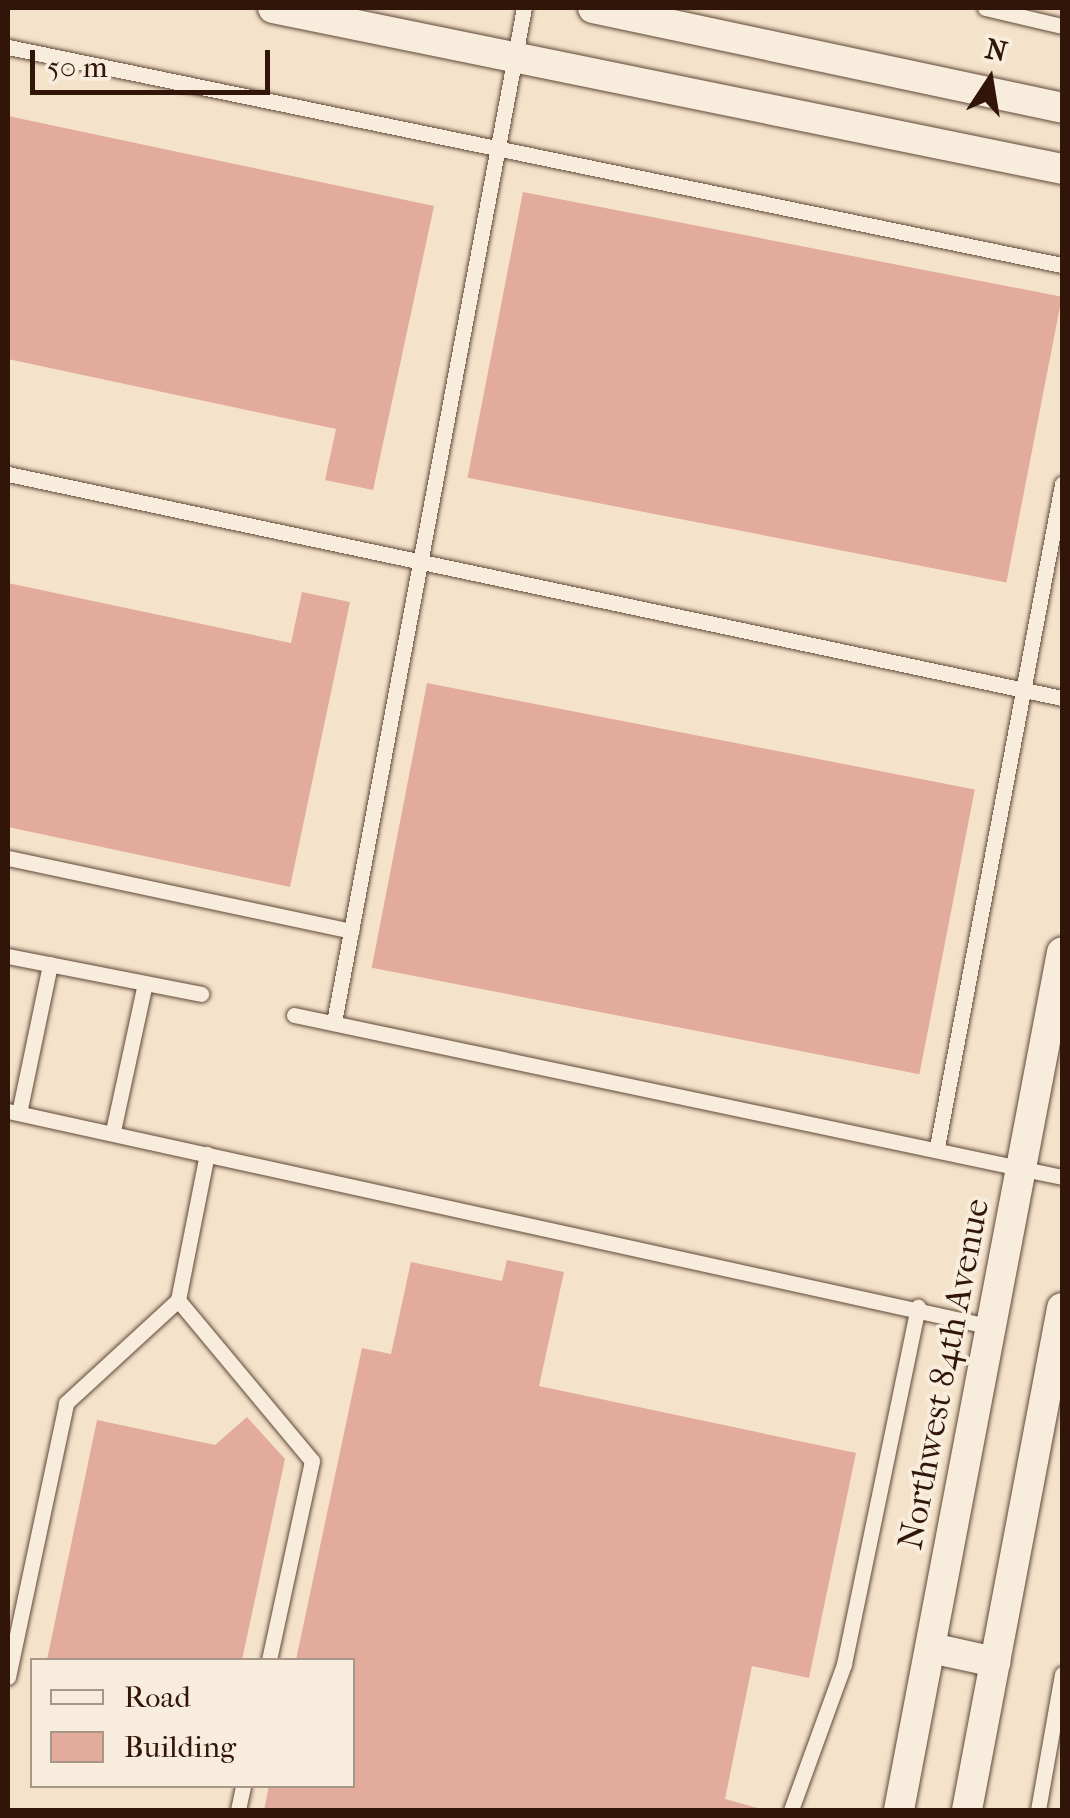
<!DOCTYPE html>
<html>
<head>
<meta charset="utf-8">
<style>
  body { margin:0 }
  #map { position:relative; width:1070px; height:1818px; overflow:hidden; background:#f4e2ca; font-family:"IM FELL French Canon",serif }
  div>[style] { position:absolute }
  .building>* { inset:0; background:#e3ab9c; transform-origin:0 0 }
  .roads { filter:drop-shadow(0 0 2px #614838) drop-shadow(0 0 2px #614838) }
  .lane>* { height:15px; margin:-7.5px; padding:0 7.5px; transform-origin:7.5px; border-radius:7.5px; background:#f8ecdd }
  .street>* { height:30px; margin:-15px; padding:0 15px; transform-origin:15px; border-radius:15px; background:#f8ecdd }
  span { translate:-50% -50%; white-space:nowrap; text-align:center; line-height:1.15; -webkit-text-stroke:8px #f8ecdd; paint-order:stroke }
  .street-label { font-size:35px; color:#301508 }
  .frame { position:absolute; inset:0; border:10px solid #301508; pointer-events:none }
  .legend { position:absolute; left:30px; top:1658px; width:325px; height:130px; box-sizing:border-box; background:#f8ecdd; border:2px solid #a89688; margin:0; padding:12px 18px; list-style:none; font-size:30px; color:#301508 }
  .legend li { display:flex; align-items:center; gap:20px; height:50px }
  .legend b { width:50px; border:2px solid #a89688 }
  .north { position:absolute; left:940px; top:30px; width:100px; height:100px; -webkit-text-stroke:8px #f8ecdd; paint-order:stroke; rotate:12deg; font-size:28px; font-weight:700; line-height:40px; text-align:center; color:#301508 }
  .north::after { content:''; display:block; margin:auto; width:35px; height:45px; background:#301508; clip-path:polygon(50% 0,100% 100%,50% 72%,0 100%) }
  .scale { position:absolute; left:30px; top:50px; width:240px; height:45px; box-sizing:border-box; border:5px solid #301508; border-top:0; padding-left:12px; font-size:30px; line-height:35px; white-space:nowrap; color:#301508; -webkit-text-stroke:8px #f8ecdd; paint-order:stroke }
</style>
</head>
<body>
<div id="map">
  <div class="building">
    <div style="clip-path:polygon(8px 116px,434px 206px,373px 490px,325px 480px,336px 429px,8px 359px)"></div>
    <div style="left:523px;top:192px;width:549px;height:291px;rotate:11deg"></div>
    <div style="clip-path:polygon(8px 583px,291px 643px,302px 592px,350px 602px,290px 887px,8px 827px)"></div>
    <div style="left:427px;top:683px;width:558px;height:290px;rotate:11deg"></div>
    <div style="clip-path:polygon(507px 1260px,564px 1272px,539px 1386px,856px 1453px,809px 1678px,752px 1666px,725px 1799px,765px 1810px,264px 1810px,269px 1786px,352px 1786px,352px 1660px,296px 1660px,362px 1348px,391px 1354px,411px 1262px,502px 1281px)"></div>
    <div style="clip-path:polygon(247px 1417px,285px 1459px,242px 1660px,47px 1660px,97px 1420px,215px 1445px)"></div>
  </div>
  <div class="roads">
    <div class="lane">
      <div style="left:985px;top:8px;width:79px;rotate:13.2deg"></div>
      <div style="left:8px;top:47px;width:1076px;rotate:11.69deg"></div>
      <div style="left:8px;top:474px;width:1078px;rotate:12deg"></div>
      <div style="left:8px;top:858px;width:351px;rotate:12deg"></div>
      <div style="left:8px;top:956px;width:197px;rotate:11.1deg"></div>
      <div style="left:294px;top:1015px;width:785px;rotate:11.91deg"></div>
      <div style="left:334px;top:1022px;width:1032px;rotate:-79.39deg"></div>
      <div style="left:8px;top:1111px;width:1007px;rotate:12.38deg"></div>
      <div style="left:19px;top:1113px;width:152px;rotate:-78.2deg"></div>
      <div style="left:113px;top:1131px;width:151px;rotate:-77.8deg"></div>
      <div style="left:937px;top:1147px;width:675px;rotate:-79.32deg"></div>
      <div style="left:178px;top:1300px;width:209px;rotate:50.2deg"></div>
      <div style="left:312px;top:1461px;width:204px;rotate:102.2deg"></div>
      <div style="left:8px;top:1677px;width:280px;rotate:-78deg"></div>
      <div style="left:66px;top:1403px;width:152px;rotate:-42.6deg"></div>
      <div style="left:178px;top:1300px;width:149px;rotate:-78.8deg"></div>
      <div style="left:238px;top:1810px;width:25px;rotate:-78deg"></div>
      <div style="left:791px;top:1810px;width:155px;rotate:-70deg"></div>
      <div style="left:844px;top:1664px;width:365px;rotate:-78.3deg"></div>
      <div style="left:1038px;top:1810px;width:138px;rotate:-80deg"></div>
    </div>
    <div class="street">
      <div style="left:273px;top:8px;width:805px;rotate:11.53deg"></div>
      <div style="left:593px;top:8px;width:480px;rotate:12deg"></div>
      <div style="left:931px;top:1648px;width:66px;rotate:12.3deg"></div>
      <div style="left:899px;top:1810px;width:873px;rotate:-79.24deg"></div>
      <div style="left:967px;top:1810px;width:511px;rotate:-79.28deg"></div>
    </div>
  </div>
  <div class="street-label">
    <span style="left:944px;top:1374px;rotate:-79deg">Northwest 84th Avenue</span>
  </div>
  <div class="frame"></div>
  <ul class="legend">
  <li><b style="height:12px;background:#f8ecdd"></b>Road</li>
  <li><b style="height:28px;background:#e3ab9c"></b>Building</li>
  </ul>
  <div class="north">N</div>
  <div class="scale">50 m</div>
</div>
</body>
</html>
